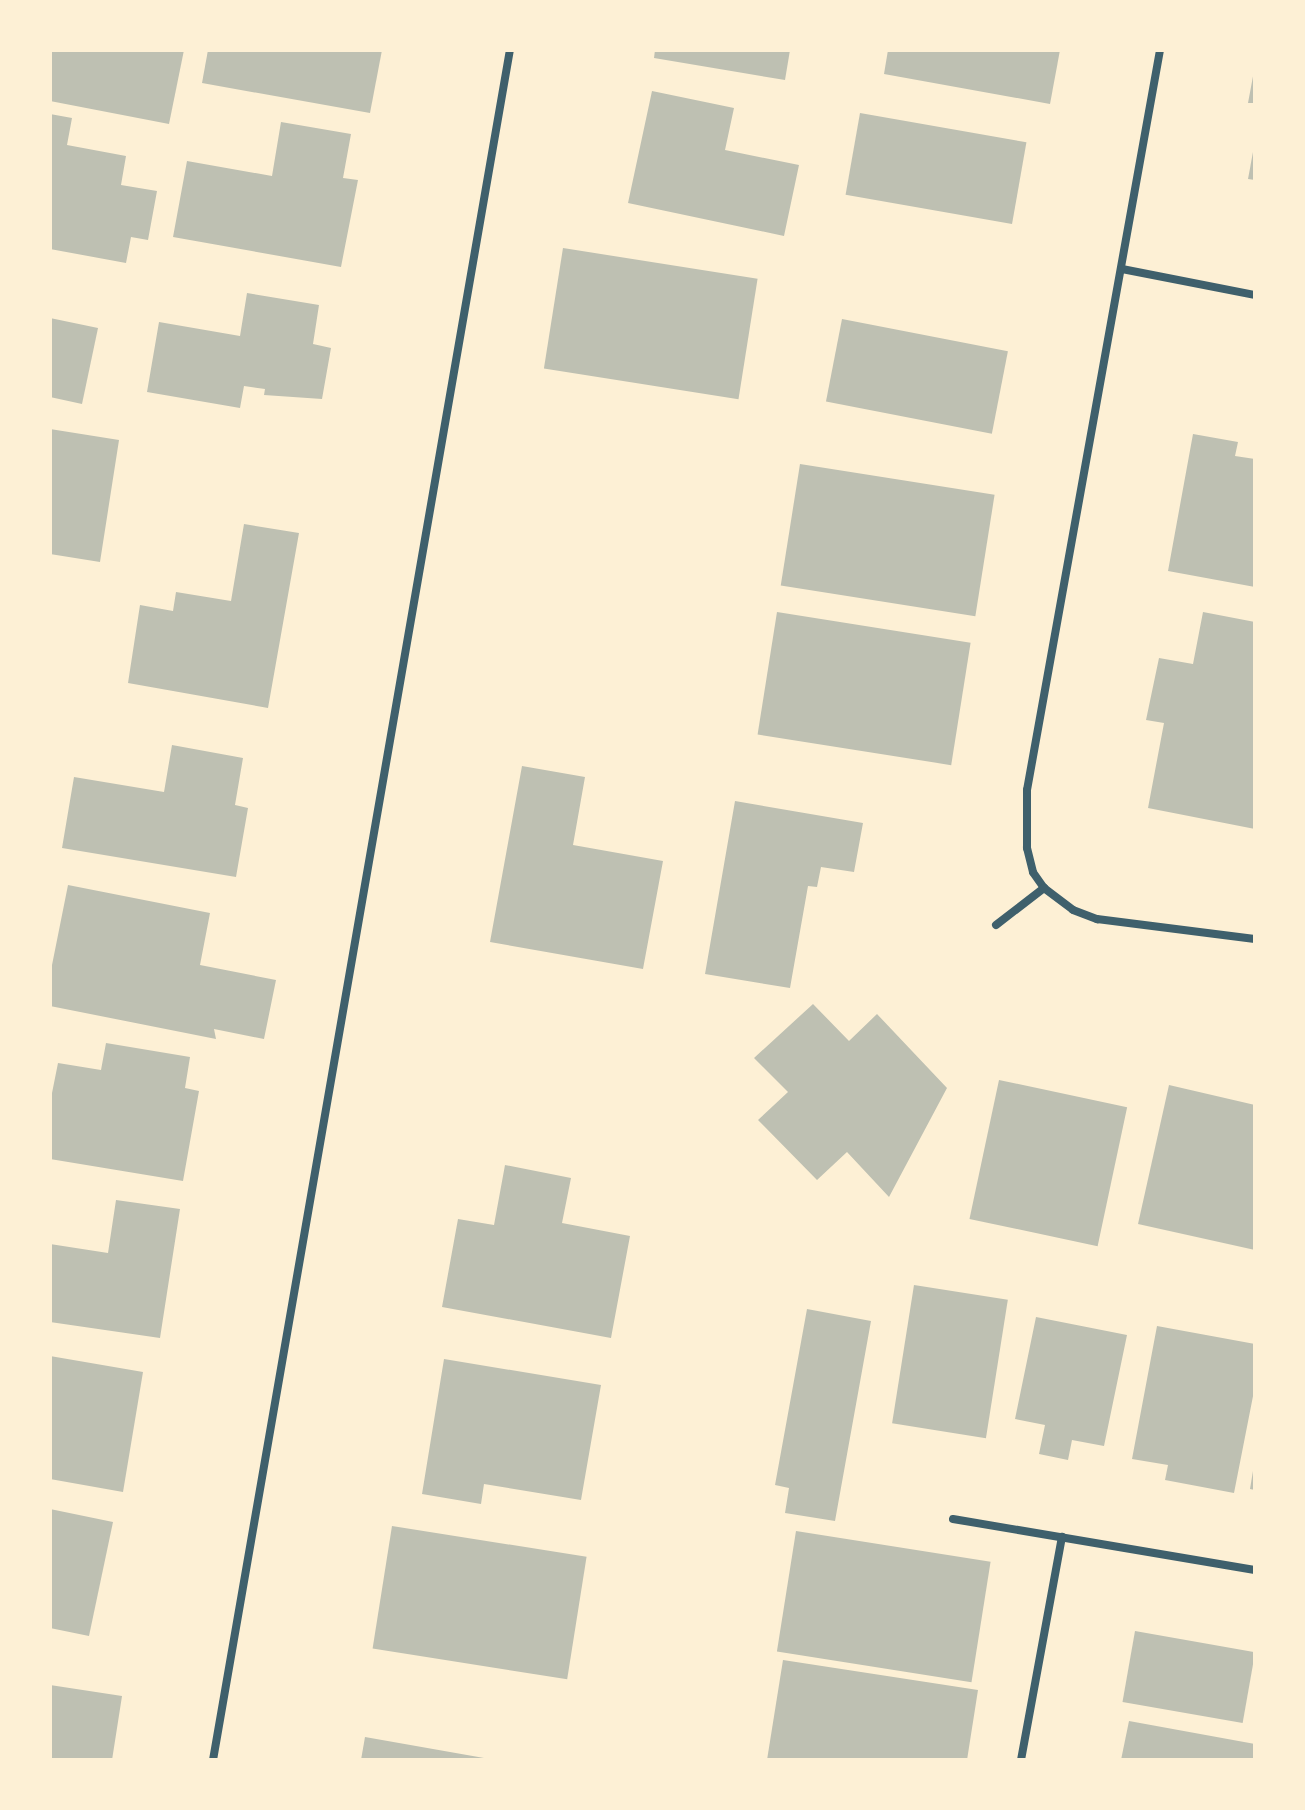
<!DOCTYPE html>
<html>
<head>
<meta charset="utf-8">
<style>
  body { margin:0 }
  #map { position:relative; width:1305px; height:1810px; overflow:hidden; background:#fdf0d5; font-family:"Work Sans",sans-serif }
  div>[style] { position:absolute }
  .building>* { inset:0; background:#bec0b2; transform-origin:0 0 }
  .minor>* { height:8px; margin:-4px; padding:0 4px; transform-origin:4px; border-radius:4px; background:#3f606c }
  span { translate:-50% -50%; white-space:nowrap; text-align:center; line-height:1.15; -webkit-text-stroke:6px #fdf0d5; paint-order:stroke }
  .frame { position:absolute; inset:0; border:52px solid #fdf0d5; pointer-events:none }
</style>
</head>
<body>
<div id="map">
  <div class="building">
    <div style="clip-path:polygon(50px 50px,184px 50px,169px 124px,50px 101px)"></div>
    <div style="clip-path:polygon(208px 50px,382px 50px,370px 113px,202px 83px)"></div>
    <div style="clip-path:polygon(655px 50px,790px 50px,785px 80px,654px 58px)"></div>
    <div style="clip-path:polygon(888px 50px,1060px 50px,1050px 104px,884px 74px)"></div>
    <div style="clip-path:polygon(1254px 71px,1255px 72px,1255px 103px,1248px 103px)"></div>
    <div style="clip-path:polygon(652px 91px,734px 108px,725px 150px,799px 165px,784px 236px,628px 203px)"></div>
    <div style="left:860px;top:113px;width:169px;height:83px;rotate:10deg"></div>
    <div style="clip-path:polygon(50px 114px,72px 118px,67px 145px,126px 156px,121px 185px,157px 191px,148px 240px,131px 237px,126px 263px,50px 249px)"></div>
    <div style="clip-path:polygon(281px 122px,351px 134px,343px 178px,358px 180px,341px 267px,173px 237px,187px 161px,272px 176px)"></div>
    <div style="clip-path:polygon(1253px 152px,1255px 152px,1255px 180px,1248px 179px)"></div>
    <div style="left:563px;top:248px;width:197px;height:122px;rotate:9deg"></div>
    <div style="clip-path:polygon(247px 293px,319px 305px,313px 344px,331px 348px,322px 399px,264px 395px,265px 389px,244px 386px,240px 408px,147px 392px,159px 322px,240px 336px)"></div>
    <div style="clip-path:polygon(50px 318px,98px 328px,82px 404px,50px 397px)"></div>
    <div style="left:842px;top:319px;width:169px;height:84px;rotate:11deg"></div>
    <div style="clip-path:polygon(50px 429px,119px 440px,100px 562px,50px 554px)"></div>
    <div style="clip-path:polygon(1193px 434px,1238px 442px,1235px 456px,1255px 459px,1255px 587px,1168px 571px)"></div>
    <div style="left:800px;top:464px;width:197px;height:123px;rotate:9deg"></div>
    <div style="clip-path:polygon(244px 524px,299px 533px,268px 708px,128px 683px,140px 605px,173px 611px,176px 592px,231px 601px)"></div>
    <div style="left:777px;top:612px;width:196px;height:124px;rotate:9deg"></div>
    <div style="clip-path:polygon(1203px 612px,1255px 622px,1255px 829px,1148px 808px,1164px 723px,1146px 720px,1159px 658px,1193px 664px)"></div>
    <div style="clip-path:polygon(172px 745px,243px 758px,235px 805px,248px 808px,236px 877px,62px 848px,74px 777px,164px 792px)"></div>
    <div style="clip-path:polygon(522px 766px,585px 777px,573px 845px,663px 861px,643px 969px,490px 942px)"></div>
    <div style="clip-path:polygon(735px 801px,863px 823px,854px 872px,821px 867px,817px 887px,808px 886px,790px 988px,705px 974px)"></div>
    <div style="clip-path:polygon(68px 885px,210px 913px,200px 965px,276px 980px,264px 1039px,214px 1029px,216px 1039px,50px 1006px,50px 975px)"></div>
    <div style="clip-path:polygon(813px 1004px,849px 1041px,877px 1014px,947px 1088px,889px 1197px,847px 1152px,817px 1180px,758px 1120px,788px 1092px,754px 1058px)"></div>
    <div style="clip-path:polygon(106px 1043px,190px 1057px,185px 1088px,199px 1091px,183px 1181px,50px 1159px,50px 1103px,58px 1063px,101px 1070px)"></div>
    <div style="left:999px;top:1080px;width:131px;height:142px;rotate:12deg"></div>
    <div style="clip-path:polygon(1169px 1085px,1255px 1105px,1255px 1250px,1138px 1224px)"></div>
    <div style="clip-path:polygon(505px 1165px,571px 1178px,562px 1223px,630px 1236px,611px 1338px,442px 1307px,458px 1219px,494px 1225px)"></div>
    <div style="clip-path:polygon(116px 1200px,180px 1209px,160px 1338px,50px 1322px,50px 1244px,108px 1253px)"></div>
    <div style="left:914px;top:1285px;width:95px;height:140px;rotate:9deg"></div>
    <div style="clip-path:polygon(807px 1309px,871px 1321px,835px 1521px,785px 1513px,789px 1488px,775px 1485px)"></div>
    <div style="clip-path:polygon(1036px 1317px,1127px 1335px,1104px 1446px,1072px 1440px,1068px 1460px,1039px 1454px,1045px 1425px,1015px 1419px)"></div>
    <div style="clip-path:polygon(1157px 1326px,1255px 1344px,1255px 1386px,1234px 1493px,1165px 1480px,1168px 1465px,1132px 1459px)"></div>
    <div style="clip-path:polygon(50px 1356px,143px 1372px,123px 1492px,50px 1479px)"></div>
    <div style="clip-path:polygon(444px 1359px,601px 1385px,581px 1500px,484px 1484px,481px 1504px,422px 1494px)"></div>
    <div style="clip-path:polygon(1253px 1471px,1255px 1471px,1255px 1490px,1250px 1489px)"></div>
    <div style="clip-path:polygon(50px 1509px,113px 1522px,89px 1636px,50px 1628px)"></div>
    <div style="left:392px;top:1526px;width:197px;height:124px;rotate:9deg"></div>
    <div style="left:796px;top:1531px;width:197px;height:122px;rotate:9deg"></div>
    <div style="left:1135px;top:1631px;width:122px;height:72px;rotate:10deg"></div>
    <div style="clip-path:polygon(783px 1660px,978px 1690px,967px 1760px,767px 1760px)"></div>
    <div style="clip-path:polygon(50px 1685px,122px 1696px,112px 1760px,50px 1760px)"></div>
    <div style="clip-path:polygon(1129px 1721px,1255px 1744px,1255px 1760px,1121px 1760px)"></div>
    <div style="clip-path:polygon(365px 1737px,484px 1758px,484px 1760px,361px 1760px)"></div>
  </div>
  <div class="minor">
    <div style="left:1122px;top:269px;width:136px;rotate:11.1deg"></div>
    <div style="left:1044px;top:888px;width:19px;rotate:-125deg"></div>
    <div style="left:1033px;top:872px;width:25px;rotate:-104deg"></div>
    <div style="left:1027px;top:848px;width:58px;rotate:-90deg"></div>
    <div style="left:1027px;top:790px;width:752px;rotate:-79.81deg"></div>
    <div style="left:996px;top:925px;width:61px;rotate:-37.6deg"></div>
    <div style="left:1044px;top:888px;width:36px;rotate:37deg"></div>
    <div style="left:1073px;top:910px;width:26px;rotate:21deg"></div>
    <div style="left:1097px;top:919px;width:159px;rotate:7.2deg"></div>
    <div style="left:953px;top:1519px;width:306px;rotate:9.6deg"></div>
    <div style="left:213px;top:1760px;width:1736px;rotate:-80.15deg"></div>
    <div style="left:1021px;top:1760px;width:227px;rotate:-79.6deg"></div>
  </div>
  <div class="frame"></div>
</div>
</body>
</html>
